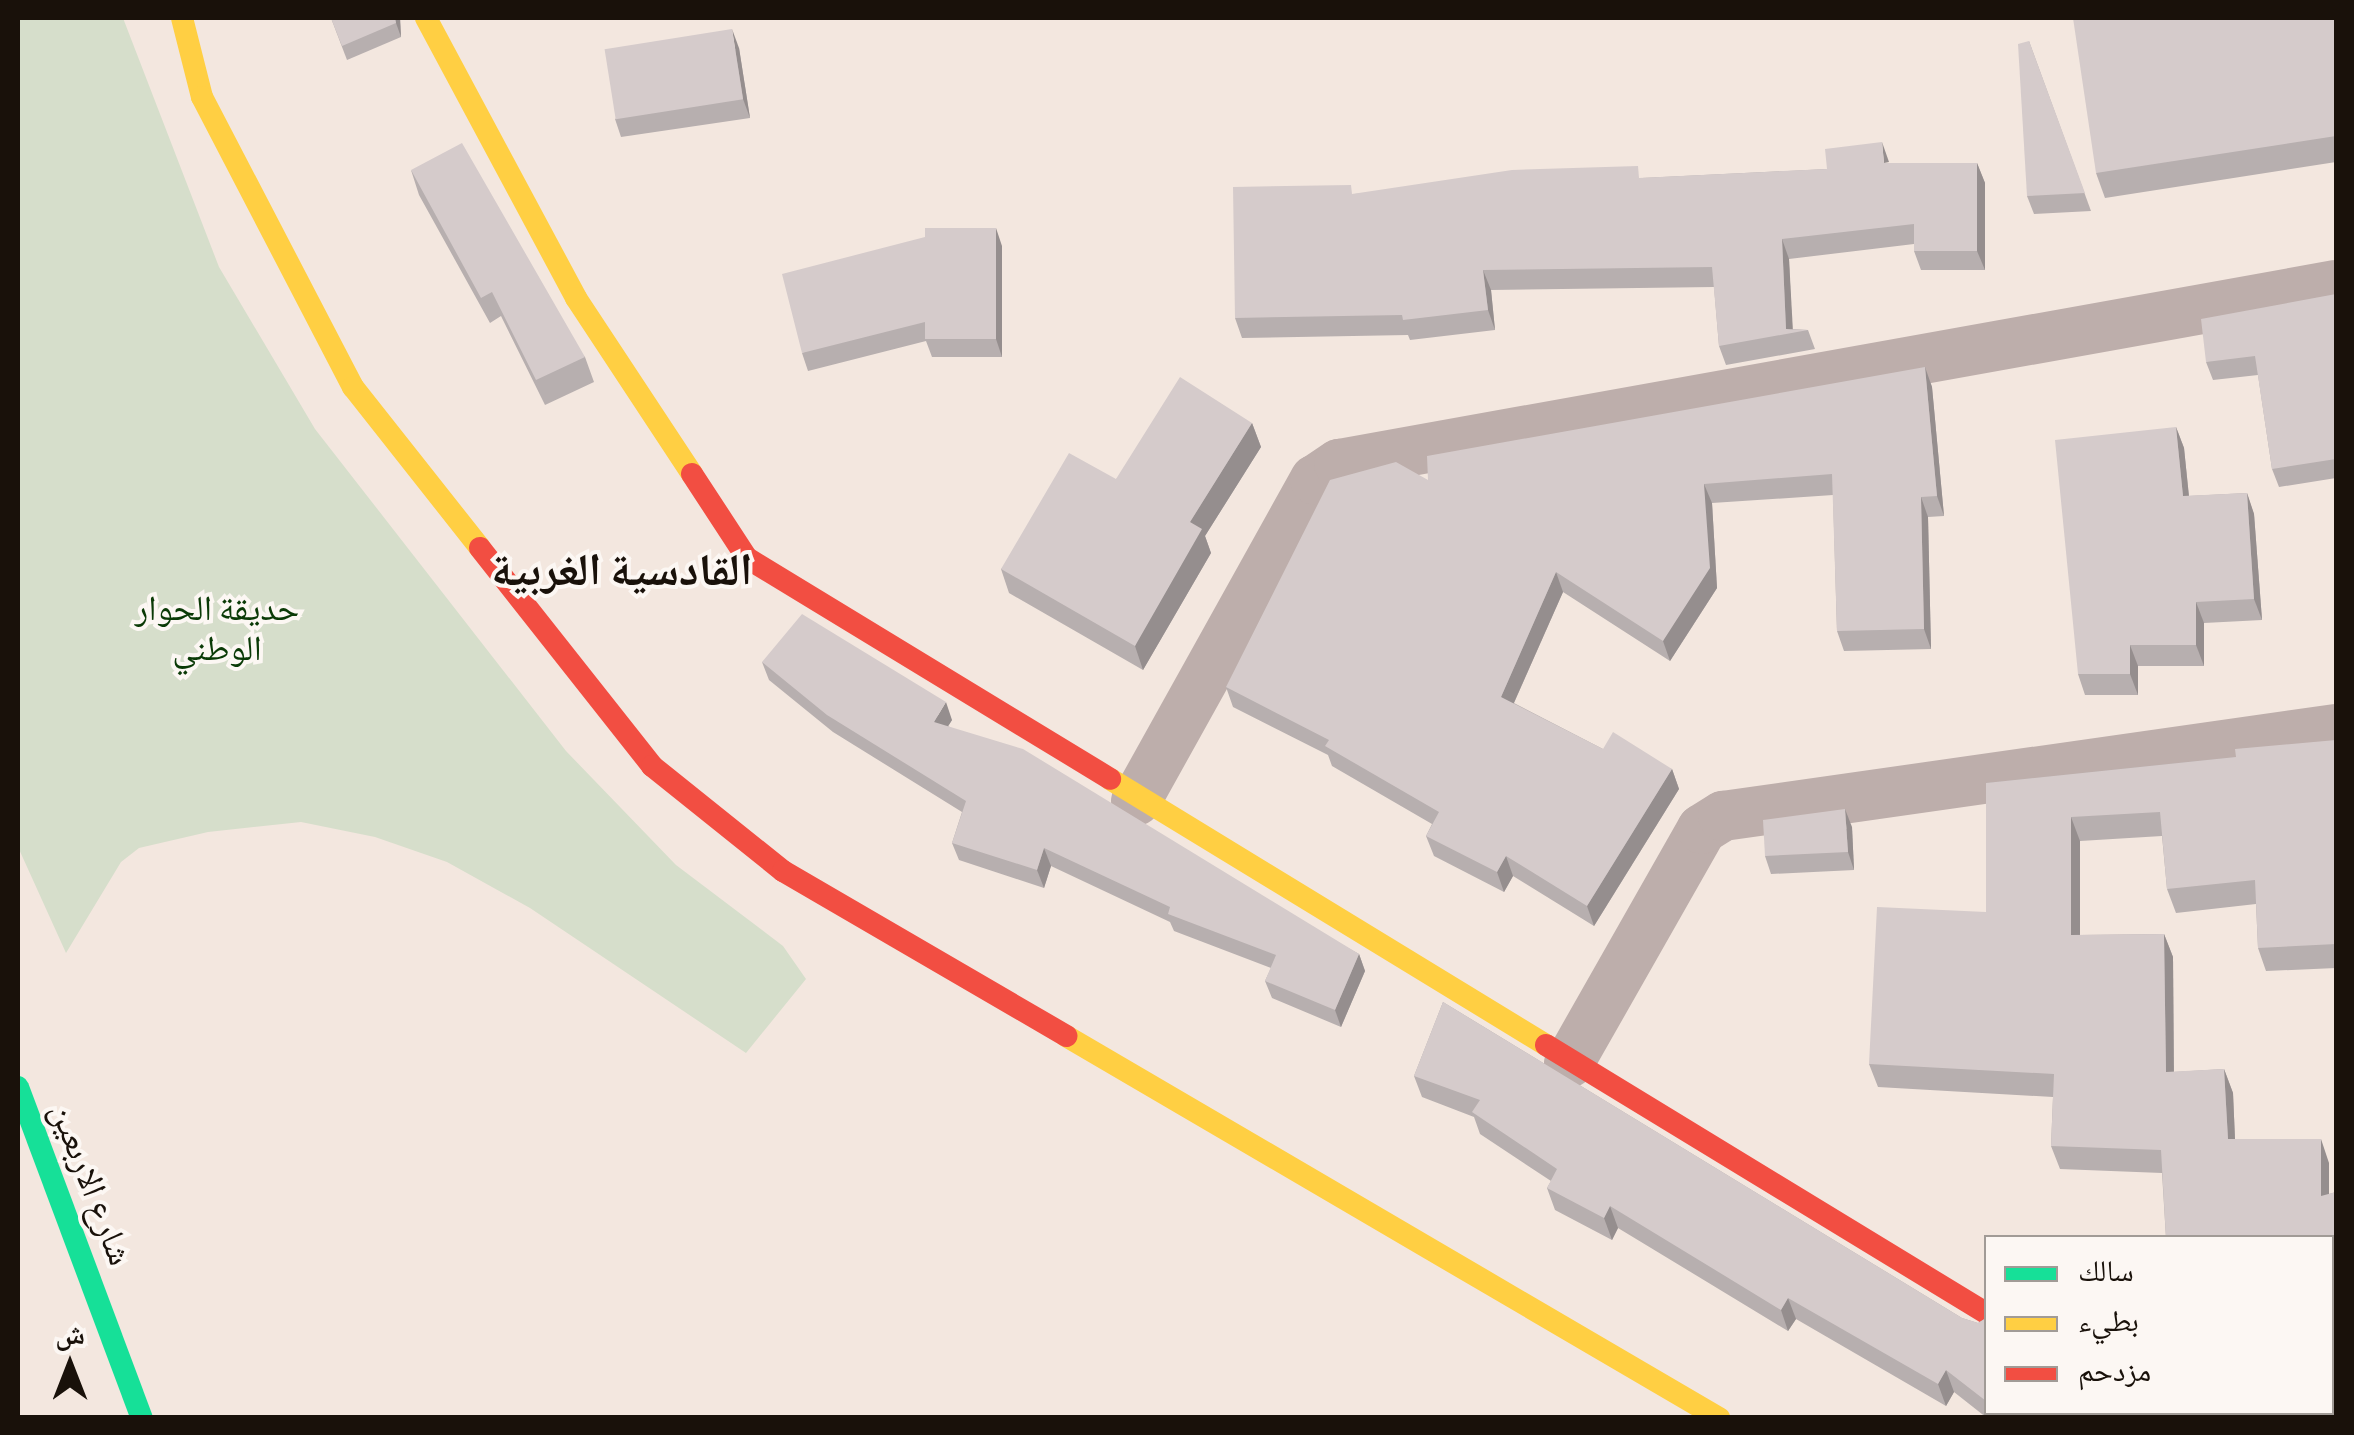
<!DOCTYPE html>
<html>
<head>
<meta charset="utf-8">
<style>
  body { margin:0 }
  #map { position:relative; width:2354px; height:1435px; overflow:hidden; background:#f3e7df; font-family:"Source Sans 3","Noto Naskh Arabic",sans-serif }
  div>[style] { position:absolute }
  .green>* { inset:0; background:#d6decb }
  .street>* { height:50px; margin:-25px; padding:0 25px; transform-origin:25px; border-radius:25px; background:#bdaeab }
  .fast>* { height:22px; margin:-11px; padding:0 11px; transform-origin:11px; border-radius:11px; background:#16e098 }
  .slow>* { height:22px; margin:-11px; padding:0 11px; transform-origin:11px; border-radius:11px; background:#ffcf43 }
  .jam>* { height:22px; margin:-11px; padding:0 11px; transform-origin:11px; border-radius:11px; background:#f24e42 }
  .wall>* { inset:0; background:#b7afaf }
  .shaded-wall>* { inset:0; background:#958e8e }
  .building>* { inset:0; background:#d5cbcb; transform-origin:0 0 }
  span { translate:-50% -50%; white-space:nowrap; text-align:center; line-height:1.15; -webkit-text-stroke:8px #fcf7f3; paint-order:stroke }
  .park-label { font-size:35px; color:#0a3a06 }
  .street-label { font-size:35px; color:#19110a }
  .district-label { font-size:45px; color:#19110a; font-weight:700 }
  .frame { position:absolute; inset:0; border:20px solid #19110a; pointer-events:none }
  .legend { position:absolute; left:1984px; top:1235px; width:350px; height:180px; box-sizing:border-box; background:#fcf7f3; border:2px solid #a19b96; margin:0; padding:12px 18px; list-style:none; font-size:30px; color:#19110a }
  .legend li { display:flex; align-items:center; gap:20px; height:50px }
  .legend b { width:50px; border:2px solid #a19b96 }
  .north { position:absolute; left:20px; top:1315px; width:100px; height:100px; -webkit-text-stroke:8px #fcf7f3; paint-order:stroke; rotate:0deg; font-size:28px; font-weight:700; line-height:40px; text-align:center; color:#19110a }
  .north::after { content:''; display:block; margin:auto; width:35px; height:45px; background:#19110a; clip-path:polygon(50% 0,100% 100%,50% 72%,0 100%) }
</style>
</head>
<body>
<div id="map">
  <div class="green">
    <div style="clip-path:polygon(18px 18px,123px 18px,219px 267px,315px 429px,566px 751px,676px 865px,783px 946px,806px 979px,746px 1053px,530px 908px,447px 862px,375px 837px,301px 822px,208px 832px,139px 848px,121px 862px,66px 953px,18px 847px)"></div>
  </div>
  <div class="street">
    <div style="left:1136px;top:801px;width:368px;rotate:-60.9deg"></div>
    <div style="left:1315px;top:480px;width:29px;rotate:-34deg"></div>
    <div style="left:1339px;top:464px;width:1013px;rotate:-10.18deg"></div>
    <div style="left:1569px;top:1063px;width:269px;rotate:-60.4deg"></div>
    <div style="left:1702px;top:829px;width:25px;rotate:-32deg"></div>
    <div style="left:1723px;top:816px;width:619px;rotate:-8.08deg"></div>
    <div style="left:2153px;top:1412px;width:10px;rotate:37deg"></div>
  </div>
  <div class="fast">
    <div style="left:18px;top:1087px;width:353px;rotate:69.5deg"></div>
  </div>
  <div class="slow">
    <div style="left:182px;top:18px;width:81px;rotate:75.8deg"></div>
    <div style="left:202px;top:97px;width:327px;rotate:62.5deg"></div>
    <div style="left:353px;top:387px;width:205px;rotate:51.7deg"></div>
    <div style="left:426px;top:18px;width:318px;rotate:61.8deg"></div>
    <div style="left:576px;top:298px;width:211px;rotate:56.6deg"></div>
    <div style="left:1110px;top:779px;width:511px;rotate:31.39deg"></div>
    <div style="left:1066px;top:1036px;width:757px;rotate:30.33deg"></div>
  </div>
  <div class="jam">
    <div style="left:692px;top:474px;width:100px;rotate:56.8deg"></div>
    <div style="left:747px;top:558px;width:425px;rotate:31.3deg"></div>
    <div style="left:480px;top:548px;width:278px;rotate:51.7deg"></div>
    <div style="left:652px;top:766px;width:168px;rotate:38.7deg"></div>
    <div style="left:783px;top:871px;width:328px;rotate:30.2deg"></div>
    <div style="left:1546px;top:1045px;width:515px;rotate:31.35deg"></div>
  </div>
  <div class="wall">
    <div style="clip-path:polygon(331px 18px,400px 18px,401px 37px,347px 60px)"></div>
    <div style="clip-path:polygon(2336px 18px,2336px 162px,2105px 198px,2096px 173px)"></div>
    <div style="clip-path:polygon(2029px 41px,2091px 211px,2034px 214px,2027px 196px)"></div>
    <div style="clip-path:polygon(739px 48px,750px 118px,621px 137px,615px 119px)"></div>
    <div style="clip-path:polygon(1889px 163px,1977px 163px,1985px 183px,1985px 270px,1921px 270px,1914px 251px,1914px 244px,1789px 259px,1792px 329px,1808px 330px,1815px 349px,1726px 365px,1719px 346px,1714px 287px,1491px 290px,1495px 330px,1410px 340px,1408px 335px,1242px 338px,1235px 318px,1354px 194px,1642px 178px,1827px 169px)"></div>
    <div style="clip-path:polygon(411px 170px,585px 357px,594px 382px,545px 405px,501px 316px,490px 323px,419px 195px)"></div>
    <div style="clip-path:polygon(1002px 246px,1002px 357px,932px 357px,926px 341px,808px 371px,802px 353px)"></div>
    <div style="clip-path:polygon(2336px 294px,2336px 478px,2279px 487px,2272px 469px,2258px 375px,2213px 380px,2206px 362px)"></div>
    <div style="clip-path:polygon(1925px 367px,1932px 387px,1944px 516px,1928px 517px,1931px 649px,1844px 651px,1837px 631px,1833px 495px,1712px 503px,1717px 588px,1670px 661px,1563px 592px,1514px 703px,1603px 749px,1672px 769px,1679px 789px,1594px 926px,1513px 876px,1504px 892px,1434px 856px,1426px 836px,1432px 824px,1332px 766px,1328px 755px,1233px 707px,1226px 687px,1428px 480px)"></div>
    <div style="clip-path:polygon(1252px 423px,1261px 447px,1205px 536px,1211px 553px,1143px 670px,1009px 593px,1001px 569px,1116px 479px)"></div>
    <div style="clip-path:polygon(2176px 427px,2184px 448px,2189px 496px,2247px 493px,2254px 514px,2262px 620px,2204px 623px,2204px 666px,2138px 666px,2138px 695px,2085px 695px,2078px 674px)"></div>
    <div style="clip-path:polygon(762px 662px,952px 720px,948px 726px,1359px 954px,1365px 971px,1341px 1027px,1272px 998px,1265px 981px,1271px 968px,1174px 931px,1170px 922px,1051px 866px,1044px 888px,959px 860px,952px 843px,962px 812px,833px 732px,769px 680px)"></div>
    <div style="clip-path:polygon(2336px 740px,2336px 968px,2266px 971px,2258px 948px,2256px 904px,2176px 913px,2167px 889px,2162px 836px,2080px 841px,2080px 935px,2164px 934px,2173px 957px,2174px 1072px,2224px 1069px,2233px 1093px,2235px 1139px,2329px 1163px,2329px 1194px,2336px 1192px,2336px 1314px,2332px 1314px,2332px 1238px,2166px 1238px,2162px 1173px,2060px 1169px,2051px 1146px,2053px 1097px,1878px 1087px,1869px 1064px,1986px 912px,1986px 783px,2236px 757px)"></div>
    <div style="clip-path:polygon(1852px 827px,1854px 870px,1771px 874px,1765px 856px)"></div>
    <div style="clip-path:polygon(1443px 1002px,1962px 1318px,1978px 1323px,1986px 1318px,1986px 1412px,2127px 1412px,2136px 1418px,1987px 1418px,1954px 1392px,1946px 1406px,1796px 1319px,1788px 1331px,1618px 1228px,1612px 1240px,1555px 1210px,1547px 1188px,1551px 1181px,1480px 1134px,1474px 1117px,1422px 1097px,1414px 1076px)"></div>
  </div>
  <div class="shaded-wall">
    <div style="clip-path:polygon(395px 18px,400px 18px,401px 37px,396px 23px)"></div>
    <div style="clip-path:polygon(732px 29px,739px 48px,750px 118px,743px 99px)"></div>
    <div style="clip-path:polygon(1882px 142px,1889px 162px,1884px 163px)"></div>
    <div style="clip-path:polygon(1977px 163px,1985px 183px,1985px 270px,1977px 251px)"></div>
    <div style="clip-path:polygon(996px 228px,1002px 246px,1002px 357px,996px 339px)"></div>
    <div style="clip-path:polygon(1782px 239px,1789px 259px,1793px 332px,1786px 329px)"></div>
    <div style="clip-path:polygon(1483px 270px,1491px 290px,1495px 330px,1488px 310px)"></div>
    <div style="clip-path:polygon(1925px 367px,1932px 387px,1944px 516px,1937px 496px)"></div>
    <div style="clip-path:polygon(1252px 423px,1261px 447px,1205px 536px,1211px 553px,1143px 670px,1135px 646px,1190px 522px)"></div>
    <div style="clip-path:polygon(2176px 427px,2184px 448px,2191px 517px,2183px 496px)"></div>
    <div style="clip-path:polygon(1704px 484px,1712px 503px,1717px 588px,1670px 661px,1663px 641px)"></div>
    <div style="clip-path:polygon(2247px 493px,2254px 514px,2262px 620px,2254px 599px)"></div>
    <div style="clip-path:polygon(1921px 497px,1928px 517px,1931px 649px,1924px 629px)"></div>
    <div style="clip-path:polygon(1556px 572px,1563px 592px,1508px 716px,1501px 697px)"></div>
    <div style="clip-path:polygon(2196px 602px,2204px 623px,2204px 666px,2196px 645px)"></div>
    <div style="clip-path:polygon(2130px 645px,2138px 666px,2138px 695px,2130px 674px)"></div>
    <div style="clip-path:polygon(946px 702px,952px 720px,940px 739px,934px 722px)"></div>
    <div style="clip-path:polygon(1672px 769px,1679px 789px,1594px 926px,1587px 906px)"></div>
    <div style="clip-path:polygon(1845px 809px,1852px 827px,1854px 870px,1848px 852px)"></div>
    <div style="clip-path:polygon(2071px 817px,2080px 841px,2080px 959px,2071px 935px)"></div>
    <div style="clip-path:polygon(1044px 848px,1051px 866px,1044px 888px,1037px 870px)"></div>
    <div style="clip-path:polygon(1506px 856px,1513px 876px,1504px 892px,1497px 872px)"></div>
    <div style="clip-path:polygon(2164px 934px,2173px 957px,2174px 1096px,2166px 1072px)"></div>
    <div style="clip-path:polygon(1359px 954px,1365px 971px,1341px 1027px,1335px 1010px)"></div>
    <div style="clip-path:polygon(2224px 1069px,2233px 1093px,2236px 1163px,2228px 1139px)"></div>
    <div style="clip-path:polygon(2321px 1139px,2329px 1163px,2329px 1220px,2321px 1196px)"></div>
    <div style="clip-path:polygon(1610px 1206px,1618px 1228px,1612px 1240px,1604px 1218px)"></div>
    <div style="clip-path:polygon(1788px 1298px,1796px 1319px,1788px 1331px,1781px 1310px)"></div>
    <div style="clip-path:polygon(1946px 1370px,1954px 1392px,1946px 1406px,1938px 1384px)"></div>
  </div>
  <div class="building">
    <div style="clip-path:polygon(331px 18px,395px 18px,396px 23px,342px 46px)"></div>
    <div style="clip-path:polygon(2073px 18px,2336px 18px,2336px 136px,2096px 173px)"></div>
    <div style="left:732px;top:29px;width:71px;height:129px;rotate:81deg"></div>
    <div style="clip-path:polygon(2029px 41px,2085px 193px,2027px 196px,2018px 44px)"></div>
    <div style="clip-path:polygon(1882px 142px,1884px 163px,1977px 163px,1977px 251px,1914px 251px,1914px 224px,1782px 239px,1786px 329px,1808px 330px,1719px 346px,1712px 267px,1483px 270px,1488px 310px,1403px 320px,1402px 315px,1235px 318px,1233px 187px,1351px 185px,1352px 194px,1512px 170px,1638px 166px,1639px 178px,1827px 169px,1825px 149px)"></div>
    <div style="clip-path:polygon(462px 143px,585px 357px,536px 380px,492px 292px,481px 298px,411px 170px)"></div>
    <div style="clip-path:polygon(925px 228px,996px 228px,996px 339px,925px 339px,925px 322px,802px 353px,782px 274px,925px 237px)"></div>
    <div style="clip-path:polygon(2336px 294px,2336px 459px,2272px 469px,2255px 356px,2206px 362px,2201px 319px)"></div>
    <div style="clip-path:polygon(1925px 367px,1937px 496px,1921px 497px,1924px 629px,1837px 631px,1832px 474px,1704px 484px,1710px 568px,1663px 641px,1556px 572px,1501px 697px,1603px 749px,1613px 732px,1672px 769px,1587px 906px,1506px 856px,1497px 872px,1426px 836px,1439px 812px,1325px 746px,1329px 740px,1226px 687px,1330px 480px,1396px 462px,1428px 480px,1427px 456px)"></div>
    <div style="clip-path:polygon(1180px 377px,1252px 423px,1190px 522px,1202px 529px,1135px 646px,1001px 569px,1069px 453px,1116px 479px)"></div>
    <div style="clip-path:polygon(2176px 427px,2183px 496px,2247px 493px,2254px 599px,2196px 602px,2196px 645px,2130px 645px,2130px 674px,2078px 674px,2055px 440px)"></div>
    <div style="clip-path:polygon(802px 614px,946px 702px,934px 722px,1023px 749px,1359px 954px,1335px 1010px,1265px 981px,1276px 955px,1168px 914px,1170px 907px,1044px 848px,1037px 870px,952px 843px,966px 801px,827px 715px,762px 662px)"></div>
    <div style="clip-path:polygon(2336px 740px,2336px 944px,2258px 948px,2255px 880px,2167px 889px,2160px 812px,2071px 817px,2071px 935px,2164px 934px,2166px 1072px,2224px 1069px,2228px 1139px,2321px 1139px,2321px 1196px,2336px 1192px,2336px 1291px,2332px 1291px,2332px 1238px,2166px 1238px,2161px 1150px,2051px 1146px,2054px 1074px,1869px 1064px,1877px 907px,1986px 912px,1986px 783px,2236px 757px,2235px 749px)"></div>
    <div style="clip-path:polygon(1845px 809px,1848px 852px,1765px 856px,1763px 820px)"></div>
    <div style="clip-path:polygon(1443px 1002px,1962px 1318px,1978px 1323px,1986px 1318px,1986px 1401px,1946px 1370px,1938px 1384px,1788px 1298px,1781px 1310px,1610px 1206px,1604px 1218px,1547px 1188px,1557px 1169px,1472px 1112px,1480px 1100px,1414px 1076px)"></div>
    <div style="left:2001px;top:1412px;width:126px;height:9px"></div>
    <div style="clip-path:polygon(2173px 1412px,2221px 1412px,2227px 1418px,2169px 1418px)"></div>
  </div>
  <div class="park-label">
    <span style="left:217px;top:629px">حديقة الحوار<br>الوطني</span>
  </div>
  <div class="street-label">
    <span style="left:91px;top:1184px;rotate:69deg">شارع الاربعين</span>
  </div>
  <div class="district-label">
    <span style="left:622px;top:572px">القادسية الغربية</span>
  </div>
  <div class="frame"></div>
  <ul class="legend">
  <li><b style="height:12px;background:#16e098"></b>سالك</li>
  <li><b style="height:12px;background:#ffcf43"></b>بطيء</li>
  <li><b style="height:12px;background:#f24e42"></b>مزدحم</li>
  </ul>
  <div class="north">ش</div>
</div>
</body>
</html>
